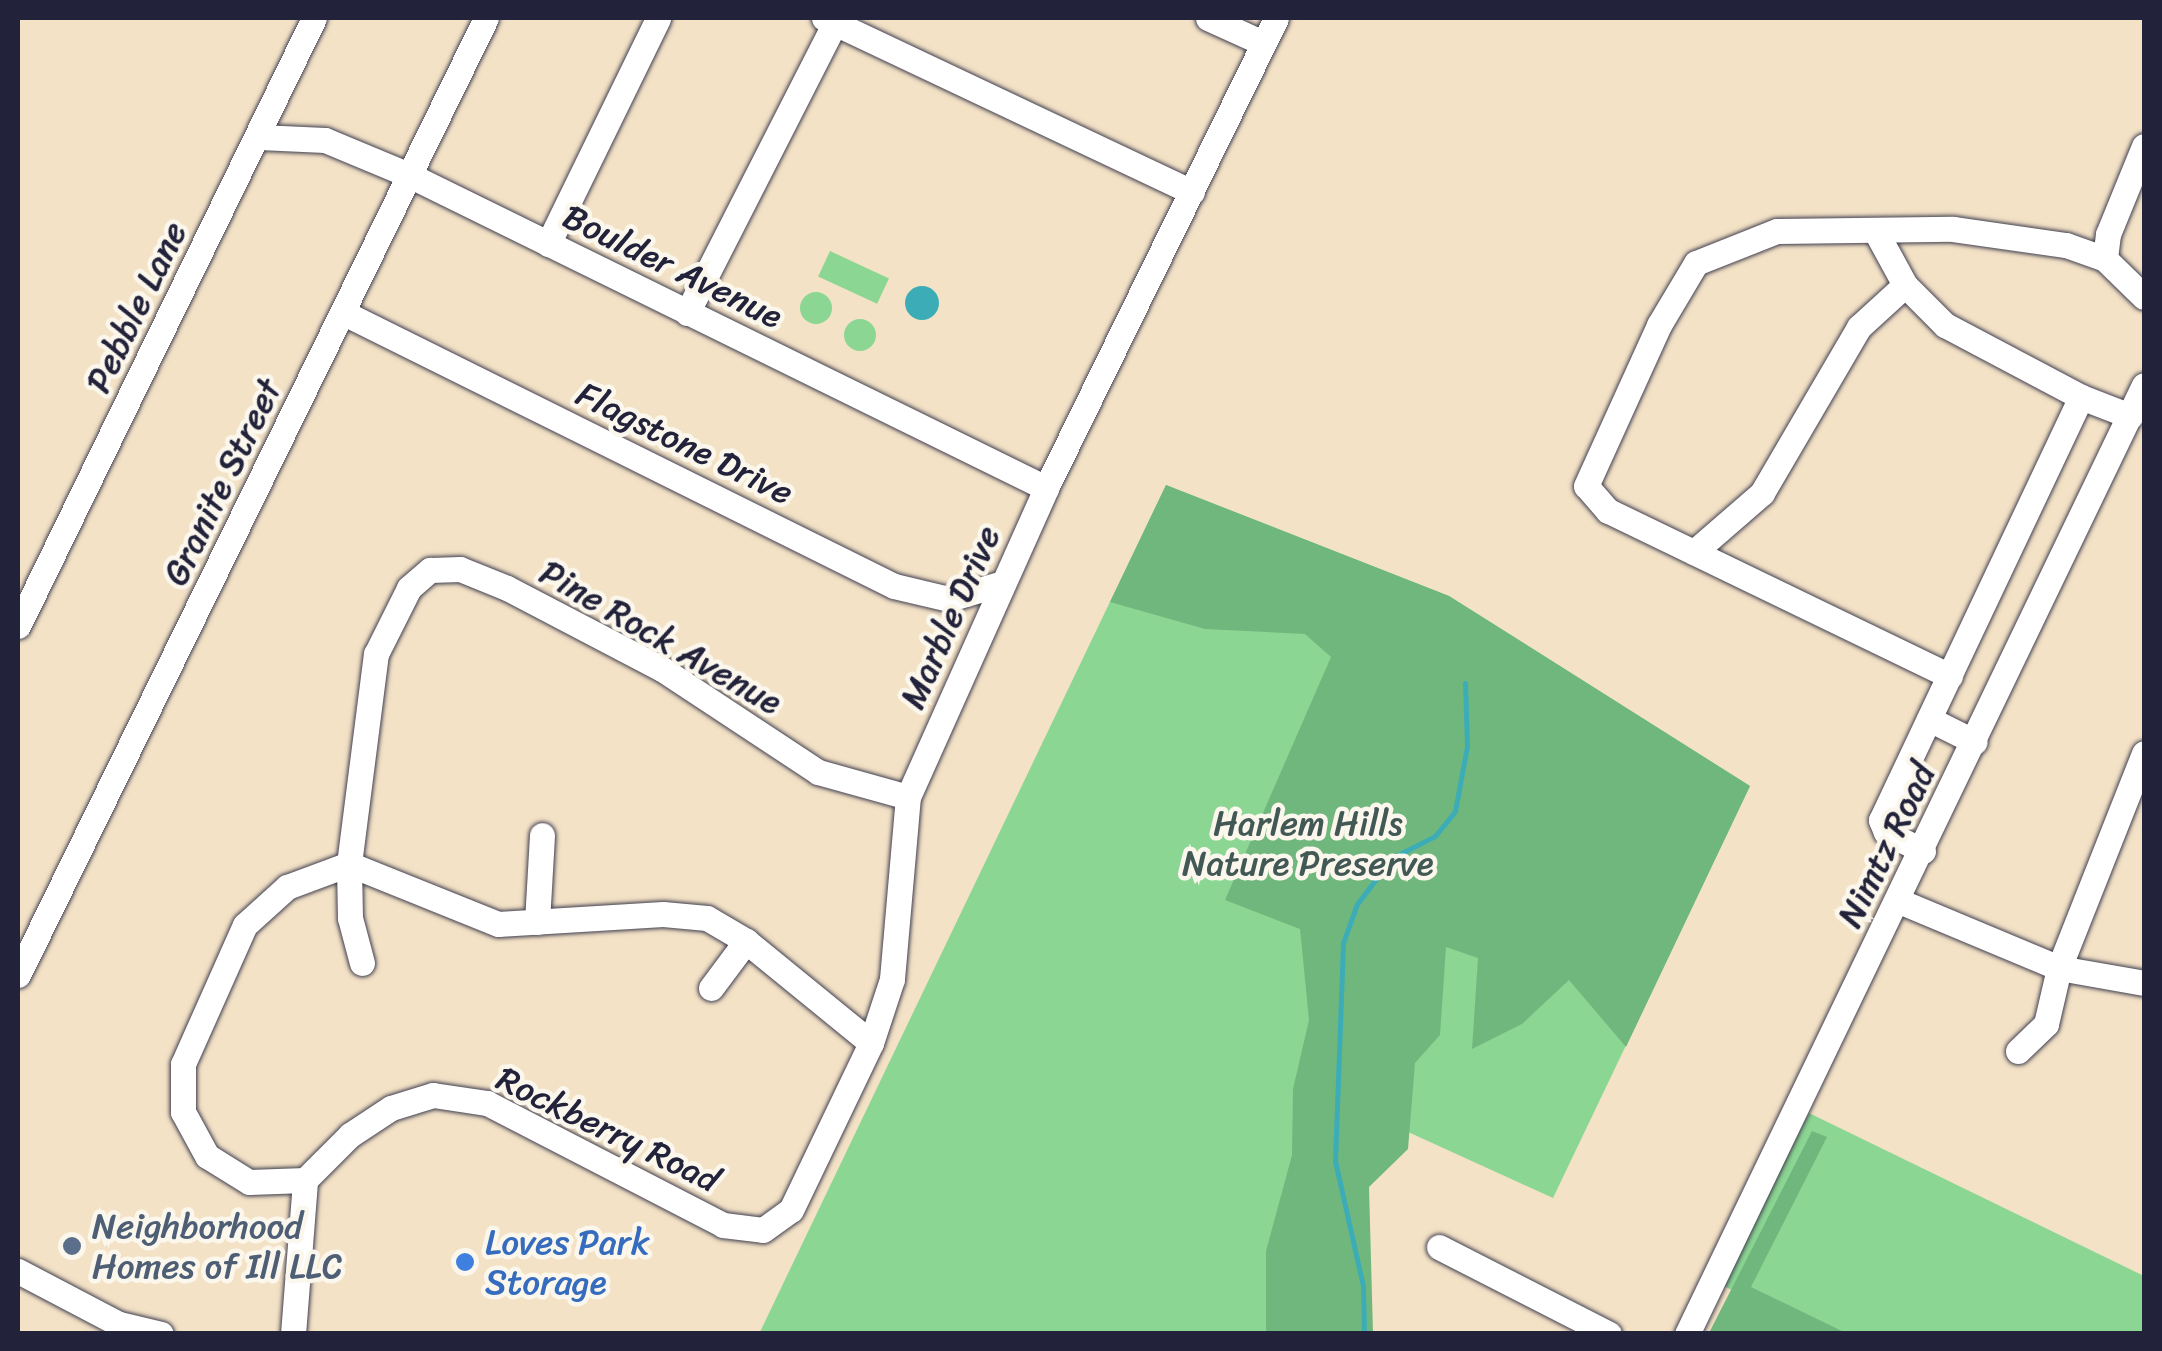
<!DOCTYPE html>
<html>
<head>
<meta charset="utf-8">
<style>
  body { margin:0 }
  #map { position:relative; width:2162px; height:1351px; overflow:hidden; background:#f3e2c6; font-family:Sriracha,sans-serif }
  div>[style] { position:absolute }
  .green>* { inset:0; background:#8bd693; transform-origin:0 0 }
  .round { border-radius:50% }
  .forest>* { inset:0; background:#70b77d }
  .water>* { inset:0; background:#3cadb7 }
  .stream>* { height:5px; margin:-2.5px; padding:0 2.5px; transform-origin:2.5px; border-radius:2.5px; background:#3cadb7 }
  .roads { filter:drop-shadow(0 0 2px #413f50) drop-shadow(0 0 2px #413f50) }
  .minor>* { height:25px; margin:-12.5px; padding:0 12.5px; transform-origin:12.5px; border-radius:12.5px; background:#fff }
  .dots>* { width:28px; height:28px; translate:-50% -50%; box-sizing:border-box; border:5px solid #fbf7ec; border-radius:50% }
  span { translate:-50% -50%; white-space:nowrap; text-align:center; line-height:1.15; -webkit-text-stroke:9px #fbf7ec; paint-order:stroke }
  .street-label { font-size:35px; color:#22223b }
  .park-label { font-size:35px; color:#425855 }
  .service-label { font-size:35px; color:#4e5e75 }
  .left { translate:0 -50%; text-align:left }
  .shop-label { font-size:35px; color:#366cbe }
  .frame { position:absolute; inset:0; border:20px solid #22223b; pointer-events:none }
</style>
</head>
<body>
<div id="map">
  <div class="green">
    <div style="left:830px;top:251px;width:65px;height:28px;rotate:25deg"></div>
    <div class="round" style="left:800px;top:292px;width:32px;height:32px"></div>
    <div class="round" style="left:844px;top:319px;width:32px;height:32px"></div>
    <div style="clip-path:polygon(1166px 485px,1449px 596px,1750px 786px,1553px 1198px,1373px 1116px,1316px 1333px,759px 1334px)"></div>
    <div style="clip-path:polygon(1809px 1113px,2144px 1276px,2144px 1333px,1815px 1333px,1722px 1285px)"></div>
  </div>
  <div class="forest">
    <div style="clip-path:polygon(1166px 485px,1449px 596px,1750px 786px,1626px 1047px,1569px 980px,1522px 1024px,1472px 1049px,1478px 958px,1446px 947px,1440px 1035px,1415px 1063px,1408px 1149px,1369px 1187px,1373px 1333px,1266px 1333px,1266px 1251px,1292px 1155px,1293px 1089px,1309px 1020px,1300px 929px,1225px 900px,1331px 657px,1305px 634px,1205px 629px,1110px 602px)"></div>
    <div style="clip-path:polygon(1812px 1131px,1827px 1137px,1751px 1287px,1846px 1333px,1709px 1333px)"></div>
  </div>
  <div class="water">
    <div class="round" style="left:905px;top:286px;width:34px;height:34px"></div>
  </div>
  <div class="stream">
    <div style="left:1364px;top:1334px;width:48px;rotate:-91.2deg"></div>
    <div style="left:1363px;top:1286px;width:128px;rotate:-102.6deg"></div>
    <div style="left:1335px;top:1161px;width:218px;rotate:-87.9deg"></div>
    <div style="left:1343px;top:943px;width:41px;rotate:-70.3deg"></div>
    <div style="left:1357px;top:904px;width:58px;rotate:-52.7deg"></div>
    <div style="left:1392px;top:858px;width:48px;rotate:-27.1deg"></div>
    <div style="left:1435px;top:836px;width:32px;rotate:-51deg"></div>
    <div style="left:1455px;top:811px;width:66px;rotate:-79.5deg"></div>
    <div style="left:1467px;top:746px;width:63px;rotate:-91.8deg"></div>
  </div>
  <div class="roads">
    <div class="minor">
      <div style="left:824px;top:18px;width:407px;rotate:25.3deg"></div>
      <div style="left:1208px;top:18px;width:60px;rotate:24.4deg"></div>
      <div style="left:259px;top:137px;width:66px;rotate:2.6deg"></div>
      <div style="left:325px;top:140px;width:91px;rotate:22.6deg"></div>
      <div style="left:409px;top:175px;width:710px;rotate:26.17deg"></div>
      <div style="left:2144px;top:146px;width:95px;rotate:112.2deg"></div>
      <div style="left:2108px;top:234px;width:25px;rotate:97deg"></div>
      <div style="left:2105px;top:259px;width:54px;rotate:44.3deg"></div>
      <div style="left:1875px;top:230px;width:63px;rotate:61.4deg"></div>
      <div style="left:1905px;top:285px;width:57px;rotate:45deg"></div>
      <div style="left:1945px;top:325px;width:154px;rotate:27.9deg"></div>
      <div style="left:548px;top:244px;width:251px;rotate:-64deg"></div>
      <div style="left:344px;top:313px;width:614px;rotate:26.4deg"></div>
      <div style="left:894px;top:586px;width:57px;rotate:13.3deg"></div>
      <div style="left:949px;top:599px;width:56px;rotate:-16.5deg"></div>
      <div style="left:687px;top:313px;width:326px;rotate:-63deg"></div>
      <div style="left:1694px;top:552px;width:90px;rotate:-40.9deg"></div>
      <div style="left:1762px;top:493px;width:192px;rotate:-59.7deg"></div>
      <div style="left:1859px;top:327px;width:62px;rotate:-42.4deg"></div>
      <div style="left:18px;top:626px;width:676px;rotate:-64.04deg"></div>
      <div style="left:1950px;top:676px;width:380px;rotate:-154.2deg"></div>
      <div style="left:1608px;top:511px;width:33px;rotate:-131deg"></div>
      <div style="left:1586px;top:486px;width:177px;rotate:-65.6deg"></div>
      <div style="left:1659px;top:325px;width:72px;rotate:-59.2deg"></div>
      <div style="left:1696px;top:263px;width:87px;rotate:-21.6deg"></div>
      <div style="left:1777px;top:231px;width:176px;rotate:-0.7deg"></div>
      <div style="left:1953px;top:229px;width:114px;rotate:8.1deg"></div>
      <div style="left:2066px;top:245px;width:41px;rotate:19.7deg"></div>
      <div style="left:1929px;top:719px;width:51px;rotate:26.6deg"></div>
      <div style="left:1923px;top:851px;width:42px;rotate:-152.8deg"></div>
      <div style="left:1886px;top:832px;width:13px;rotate:-113deg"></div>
      <div style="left:1881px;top:820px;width:468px;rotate:-64.7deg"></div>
      <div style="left:2081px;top:397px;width:53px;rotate:21.2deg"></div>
      <div style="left:1899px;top:901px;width:173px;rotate:22.7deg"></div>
      <div style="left:2059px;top:968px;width:86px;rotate:10deg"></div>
      <div style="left:537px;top:922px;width:87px;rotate:-86.7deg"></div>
      <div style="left:362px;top:963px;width:47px;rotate:-104.9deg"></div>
      <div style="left:350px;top:918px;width:54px;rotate:-91.1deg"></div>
      <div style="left:349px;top:864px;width:161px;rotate:21.9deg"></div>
      <div style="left:498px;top:924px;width:165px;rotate:-3.5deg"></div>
      <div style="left:663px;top:914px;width:44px;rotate:5.2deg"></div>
      <div style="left:707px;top:918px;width:45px;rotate:30.5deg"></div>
      <div style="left:746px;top:941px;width:161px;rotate:39.2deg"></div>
      <div style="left:18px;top:975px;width:1065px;rotate:-63.94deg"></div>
      <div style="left:711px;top:988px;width:59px;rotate:-53.3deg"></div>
      <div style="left:2018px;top:1051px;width:39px;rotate:-44deg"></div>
      <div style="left:2046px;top:1024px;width:57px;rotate:-76.9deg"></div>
      <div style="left:2059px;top:968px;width:231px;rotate:-68.4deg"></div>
      <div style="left:305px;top:1180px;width:56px;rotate:178deg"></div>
      <div style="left:249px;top:1182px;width:49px;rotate:-148.2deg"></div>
      <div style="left:207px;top:1156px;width:50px;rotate:-118.6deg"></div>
      <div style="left:183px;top:1112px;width:48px;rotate:-90deg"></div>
      <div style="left:183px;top:1064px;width:152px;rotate:-66deg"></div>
      <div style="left:245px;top:925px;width:57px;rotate:-42.1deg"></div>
      <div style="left:287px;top:887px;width:66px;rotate:-20.4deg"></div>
      <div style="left:349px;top:864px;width:212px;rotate:-82.7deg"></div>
      <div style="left:376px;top:654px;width:74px;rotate:-63.4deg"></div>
      <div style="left:409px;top:588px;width:28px;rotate:-41deg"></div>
      <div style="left:430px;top:570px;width:30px;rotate:-2deg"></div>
      <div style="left:460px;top:569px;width:51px;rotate:22deg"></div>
      <div style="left:507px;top:588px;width:175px;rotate:27.6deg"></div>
      <div style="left:662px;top:669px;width:187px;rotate:33.4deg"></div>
      <div style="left:818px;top:772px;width:93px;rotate:15.5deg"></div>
      <div style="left:1439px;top:1247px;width:191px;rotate:27.1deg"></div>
      <div style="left:18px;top:1271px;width:114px;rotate:27.7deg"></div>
      <div style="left:119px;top:1324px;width:43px;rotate:13.4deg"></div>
      <div style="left:293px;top:1334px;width:154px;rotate:-85.5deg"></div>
      <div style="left:305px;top:1180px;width:64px;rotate:-45deg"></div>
      <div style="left:350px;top:1135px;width:49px;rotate:-33.4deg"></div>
      <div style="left:391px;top:1108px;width:44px;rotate:-17.2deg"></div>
      <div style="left:433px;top:1095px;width:55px;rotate:8.4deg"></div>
      <div style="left:487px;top:1103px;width:266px;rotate:27.3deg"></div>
      <div style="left:723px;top:1225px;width:40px;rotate:7.1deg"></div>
      <div style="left:763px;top:1230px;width:34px;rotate:-36deg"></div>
      <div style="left:791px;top:1210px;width:185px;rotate:-64.4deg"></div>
      <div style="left:871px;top:1043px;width:67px;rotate:-71.8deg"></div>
      <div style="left:892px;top:979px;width:183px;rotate:-85deg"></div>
      <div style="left:908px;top:797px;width:338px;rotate:-65.9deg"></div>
      <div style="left:1046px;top:488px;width:523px;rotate:-63.92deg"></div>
      <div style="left:1687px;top:1334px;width:1053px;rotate:-64.29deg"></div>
    </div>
  </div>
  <div class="dots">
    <div style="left:72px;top:1246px;background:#5c6f8a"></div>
    <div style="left:465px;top:1262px;background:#3f7fe0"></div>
  </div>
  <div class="street-label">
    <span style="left:673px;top:266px;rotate:26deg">Boulder Avenue</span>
    <span style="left:136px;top:307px;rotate:-64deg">Pebble Lane</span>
    <span style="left:685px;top:443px;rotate:26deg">Flagstone Drive</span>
    <span style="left:222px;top:482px;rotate:-64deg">Granite Street</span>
    <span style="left:950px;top:617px;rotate:-66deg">Marble Drive</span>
    <span style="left:661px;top:637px;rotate:30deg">Pine Rock Avenue</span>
    <span style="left:1886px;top:845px;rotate:-64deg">Nimtz Road</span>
    <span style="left:608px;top:1129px;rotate:26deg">Rockberry Road</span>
  </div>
  <div class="park-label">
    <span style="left:1308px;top:843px">Harlem Hills<br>Nature Preserve</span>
  </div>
  <div class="service-label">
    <span class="left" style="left:92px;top:1246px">Neighborhood<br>Homes of Ill LLC</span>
  </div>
  <div class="shop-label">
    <span class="left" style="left:485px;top:1262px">Loves Park<br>Storage</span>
  </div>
  <div class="frame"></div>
</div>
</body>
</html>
